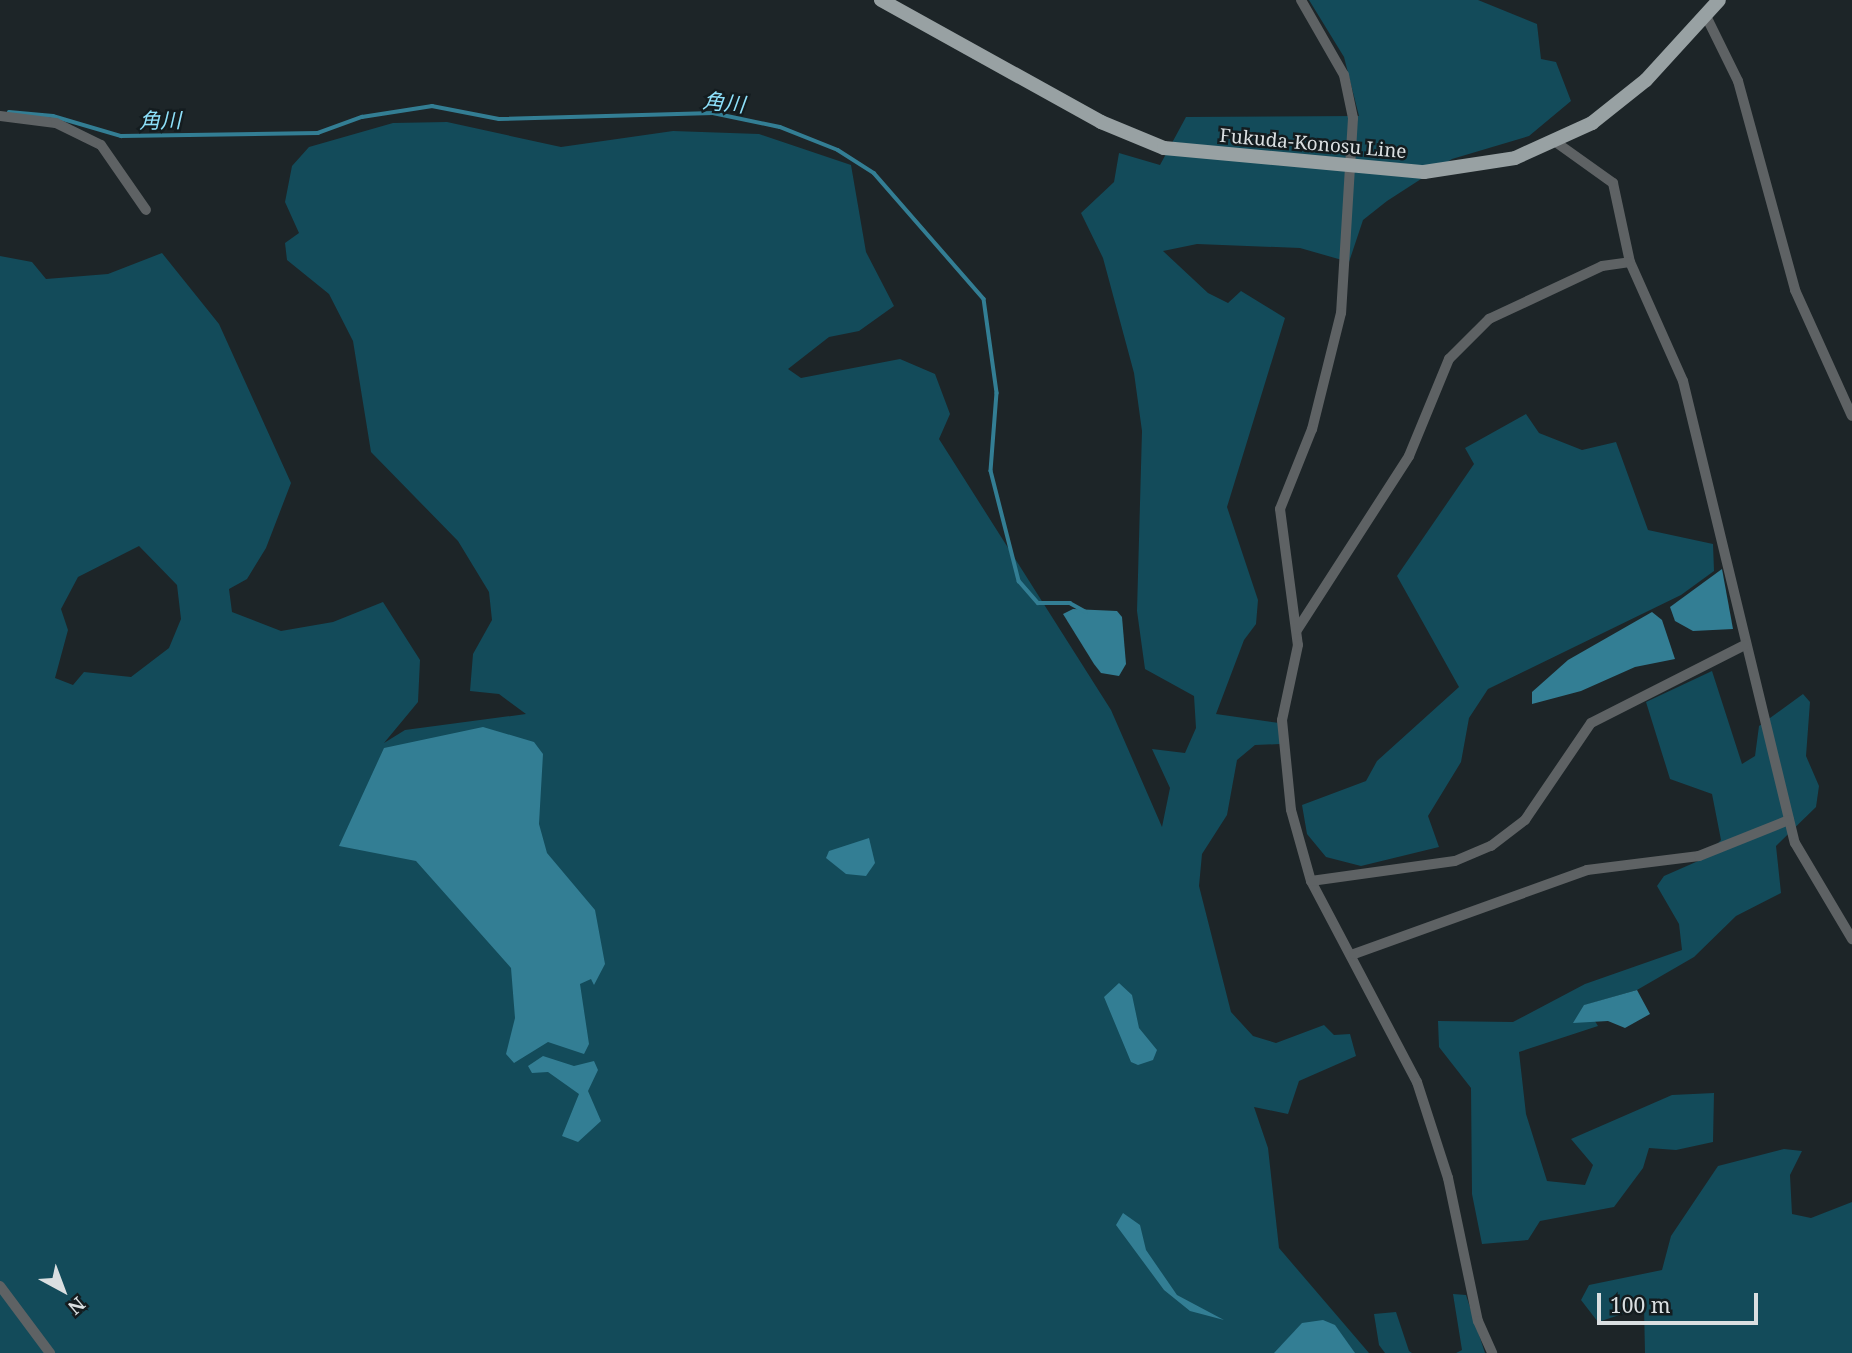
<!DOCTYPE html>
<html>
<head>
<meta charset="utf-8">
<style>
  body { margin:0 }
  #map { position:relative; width:1852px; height:1353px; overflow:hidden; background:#1d2528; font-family:"Noto Serif","Noto Sans JP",serif }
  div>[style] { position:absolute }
  .green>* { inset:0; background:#134b5a }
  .water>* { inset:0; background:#337e94 }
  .stream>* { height:3.5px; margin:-1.75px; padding:0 1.75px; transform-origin:1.75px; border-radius:1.75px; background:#337e94 }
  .minor>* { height:10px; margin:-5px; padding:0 5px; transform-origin:5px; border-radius:5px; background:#5e6264 }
  .major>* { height:14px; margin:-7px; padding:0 7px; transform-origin:7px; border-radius:7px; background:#98a1a3 }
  span { translate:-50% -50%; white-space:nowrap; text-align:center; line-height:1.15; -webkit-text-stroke:5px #141c1f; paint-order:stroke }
  .street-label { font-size:19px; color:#dadfe1 }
  .water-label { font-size:21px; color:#8ee1fb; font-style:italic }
  .north { position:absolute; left:28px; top:1255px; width:70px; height:70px; -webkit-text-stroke:5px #141c1f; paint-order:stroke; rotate:139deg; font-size:19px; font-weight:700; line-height:28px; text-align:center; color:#dadfe1 }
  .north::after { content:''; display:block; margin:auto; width:24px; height:32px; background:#dadfe1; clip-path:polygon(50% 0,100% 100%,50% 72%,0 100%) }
  .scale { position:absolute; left:1597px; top:1293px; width:161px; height:32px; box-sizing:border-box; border:4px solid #dadfe1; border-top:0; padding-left:9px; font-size:21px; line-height:24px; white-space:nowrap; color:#dadfe1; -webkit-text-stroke:5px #141c1f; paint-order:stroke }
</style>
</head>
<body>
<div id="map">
  <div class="green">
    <div style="clip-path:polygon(evenodd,1309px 0,1478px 0,1537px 24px,1541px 59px,1556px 62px,1571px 101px,1529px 136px,1452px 159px,1387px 201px,1363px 220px,1349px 262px,1300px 248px,1197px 244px,1163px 251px,1208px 293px,1228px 303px,1241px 291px,1285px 318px,1227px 507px,1258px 600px,1256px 624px,1244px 640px,1216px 714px,1279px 723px,1280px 744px,1255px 745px,1237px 760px,1227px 815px,1202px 854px,1199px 886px,1231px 1012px,1253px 1036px,1276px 1043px,1324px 1025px,1334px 1035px,1350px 1034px,1356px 1056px,1299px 1081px,1288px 1114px,1254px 1107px,1268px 1148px,1279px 1248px,1369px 1353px,0 1353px,0 256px,32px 262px,46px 279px,108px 274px,162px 253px,219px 324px,291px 483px,266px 548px,247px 579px,229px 589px,232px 612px,281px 631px,333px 622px,383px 602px,420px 660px,418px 702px,384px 743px,405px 730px,526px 714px,499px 694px,470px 691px,473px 654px,492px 620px,489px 592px,458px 541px,371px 452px,353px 341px,329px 294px,287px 260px,285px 243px,299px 233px,285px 202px,292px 166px,309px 147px,393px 123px,447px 122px,561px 147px,673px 131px,759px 134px,851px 165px,866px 252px,894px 306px,859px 331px,829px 337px,788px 369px,801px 378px,900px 359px,935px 374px,950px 414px,939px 439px,1111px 710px,1162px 827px,1170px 788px,1152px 749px,1185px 753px,1196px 728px,1194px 696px,1145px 669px,1137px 611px,1142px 431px,1134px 373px,1103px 258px,1081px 213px,1114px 182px,1119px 153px,1160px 165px,1186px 117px,1359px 116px,1344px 57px,1309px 0,139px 546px,177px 585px,181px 619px,169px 648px,131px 677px,84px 672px,73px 685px,55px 678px,68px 630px,61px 609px,78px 577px,139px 546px)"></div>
    <div style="clip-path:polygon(1526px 414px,1539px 433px,1582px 450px,1616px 442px,1648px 530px,1713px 544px,1714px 571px,1681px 595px,1488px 689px,1469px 718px,1461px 762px,1428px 816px,1439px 847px,1361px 866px,1326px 857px,1307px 834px,1302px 805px,1366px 781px,1377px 761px,1459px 687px,1397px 576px,1474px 464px,1465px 448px)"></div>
    <div style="clip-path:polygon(1712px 671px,1742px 764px,1755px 756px,1759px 726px,1803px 694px,1810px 702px,1806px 756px,1819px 786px,1816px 807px,1776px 846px,1781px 893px,1736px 916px,1694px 957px,1637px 990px,1585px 1005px,1598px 1026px,1519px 1052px,1526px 1114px,1547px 1181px,1585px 1185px,1593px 1165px,1571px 1139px,1672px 1095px,1714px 1093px,1713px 1142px,1676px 1150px,1649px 1148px,1643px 1168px,1614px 1207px,1540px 1221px,1528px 1240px,1482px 1244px,1472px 1194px,1471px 1088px,1439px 1047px,1438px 1021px,1513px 1022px,1585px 984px,1682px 950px,1679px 924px,1657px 886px,1664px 876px,1705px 858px,1721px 840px,1712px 794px,1670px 779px,1646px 702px)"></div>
    <div style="clip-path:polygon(1784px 1149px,1802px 1151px,1790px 1175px,1792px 1214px,1811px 1218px,1852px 1202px,1852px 1353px,1645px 1353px,1644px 1307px,1598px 1322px,1581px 1300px,1589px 1285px,1662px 1270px,1671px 1236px,1718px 1166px)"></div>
    <div style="clip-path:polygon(1453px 1294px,1466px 1295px,1485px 1353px,1456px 1353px,1462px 1350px)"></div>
    <div style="clip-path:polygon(1396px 1312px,1409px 1351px,1412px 1353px,1385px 1353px,1379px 1345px,1374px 1314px)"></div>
  </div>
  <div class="water">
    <div style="clip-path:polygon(1722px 569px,1733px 629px,1693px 631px,1675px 621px,1670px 607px)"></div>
    <div style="clip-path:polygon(1073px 609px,1117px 611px,1122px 617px,1126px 664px,1119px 676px,1101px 673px,1094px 664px,1063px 614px)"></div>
    <div style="clip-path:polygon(1652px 612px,1662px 620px,1675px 659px,1635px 667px,1581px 691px,1532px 704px,1532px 692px,1568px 660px)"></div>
    <div style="clip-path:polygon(483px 727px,534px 742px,543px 754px,539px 824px,547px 853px,595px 910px,605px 964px,594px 985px,591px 979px,580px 984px,589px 1044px,584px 1054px,548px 1042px,514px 1063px,506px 1054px,515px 1018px,511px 968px,416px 861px,339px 846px,384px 748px)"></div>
    <div style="clip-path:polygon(869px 838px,875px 863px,866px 876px,846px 874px,826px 858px,829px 851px)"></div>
    <div style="clip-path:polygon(1119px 983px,1132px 995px,1139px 1028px,1157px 1050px,1153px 1060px,1138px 1065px,1131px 1062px,1104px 997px)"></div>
    <div style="clip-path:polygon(1637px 990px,1650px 1014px,1625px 1028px,1608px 1021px,1573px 1023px,1584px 1005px)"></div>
    <div style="clip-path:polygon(543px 1056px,574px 1066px,594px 1061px,598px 1070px,588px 1091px,601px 1121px,578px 1142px,562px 1136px,579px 1094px,548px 1072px,532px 1073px,528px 1066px)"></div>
    <div style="clip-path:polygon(1123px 1213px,1140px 1225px,1146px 1250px,1177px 1295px,1224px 1320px,1190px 1311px,1164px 1290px,1116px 1225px)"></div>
    <div style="clip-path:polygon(1323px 1320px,1335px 1325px,1355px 1353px,1274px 1353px,1302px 1323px)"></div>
  </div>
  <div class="stream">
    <div style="left:9px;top:112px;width:44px;rotate:5.2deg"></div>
    <div style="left:53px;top:116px;width:71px;rotate:16.4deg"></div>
    <div style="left:121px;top:136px;width:197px;rotate:-0.9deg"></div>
    <div style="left:318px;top:133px;width:47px;rotate:-20deg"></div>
    <div style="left:362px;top:117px;width:71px;rotate:-8.9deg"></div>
    <div style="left:432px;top:106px;width:68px;rotate:11deg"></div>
    <div style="left:499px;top:119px;width:214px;rotate:-1.6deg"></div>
    <div style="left:713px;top:113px;width:68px;rotate:11.8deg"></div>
    <div style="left:780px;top:127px;width:62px;rotate:21.6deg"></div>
    <div style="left:838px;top:150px;width:43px;rotate:32.6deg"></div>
    <div style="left:874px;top:173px;width:167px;rotate:48.9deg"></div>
    <div style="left:984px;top:299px;width:95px;rotate:82.1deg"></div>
    <div style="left:997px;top:393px;width:78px;rotate:94.4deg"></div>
    <div style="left:991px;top:471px;width:114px;rotate:75.7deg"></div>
    <div style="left:1019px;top:581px;width:29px;rotate:49deg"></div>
    <div style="left:1038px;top:603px;width:32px"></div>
    <div style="left:1070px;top:603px;width:18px;rotate:29deg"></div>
  </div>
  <div class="minor">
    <div style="left:1301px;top:0;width:86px;rotate:60.2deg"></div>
    <div style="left:1344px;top:75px;width:44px;rotate:78.2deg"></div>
    <div style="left:1353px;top:118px;width:195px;rotate:93.5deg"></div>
    <div style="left:1341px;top:313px;width:120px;rotate:104deg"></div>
    <div style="left:1312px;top:429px;width:86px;rotate:111.8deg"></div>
    <div style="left:1280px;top:509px;width:137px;rotate:82.5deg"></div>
    <div style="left:1298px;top:645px;width:77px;rotate:102deg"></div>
    <div style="left:1282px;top:720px;width:90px;rotate:84.3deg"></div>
    <div style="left:1291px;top:810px;width:74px;rotate:74.3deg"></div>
    <div style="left:1311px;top:881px;width:227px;rotate:62.2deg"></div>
    <div style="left:1417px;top:1082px;width:101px;rotate:72.1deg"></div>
    <div style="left:1448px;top:1178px;width:146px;rotate:78.2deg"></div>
    <div style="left:1478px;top:1321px;width:35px;rotate:66deg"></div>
    <div style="left:1705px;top:14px;width:75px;rotate:63.8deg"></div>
    <div style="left:1738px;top:81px;width:217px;rotate:74.7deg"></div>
    <div style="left:1795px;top:290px;width:138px;rotate:65.7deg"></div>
    <div style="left:0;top:116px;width:56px;rotate:7.1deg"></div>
    <div style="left:56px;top:123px;width:50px;rotate:26.1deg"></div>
    <div style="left:101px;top:145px;width:79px;rotate:55.3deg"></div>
    <div style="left:1557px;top:143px;width:69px;rotate:35.5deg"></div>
    <div style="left:1613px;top:183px;width:81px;rotate:77.9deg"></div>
    <div style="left:1630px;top:262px;width:130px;rotate:66deg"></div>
    <div style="left:1683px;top:381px;width:475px;rotate:76.4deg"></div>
    <div style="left:1795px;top:843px;width:112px;rotate:59.3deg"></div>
    <div style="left:1297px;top:630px;width:207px;rotate:-57.2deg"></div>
    <div style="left:1409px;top:456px;width:105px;rotate:-67.6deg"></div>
    <div style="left:1449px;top:359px;width:57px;rotate:-45deg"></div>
    <div style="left:1489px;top:319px;width:125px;rotate:-25.1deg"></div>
    <div style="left:1602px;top:266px;width:28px;rotate:-8deg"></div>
    <div style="left:1311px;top:881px;width:145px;rotate:-7.9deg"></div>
    <div style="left:1455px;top:861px;width:39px;rotate:-23deg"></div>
    <div style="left:1491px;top:846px;width:43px;rotate:-37.4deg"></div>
    <div style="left:1525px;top:820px;width:117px;rotate:-55.8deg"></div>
    <div style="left:1591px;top:723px;width:173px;rotate:-26.9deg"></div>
    <div style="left:1354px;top:954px;width:248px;rotate:-19.8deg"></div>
    <div style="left:1587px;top:870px;width:113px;rotate:-7.1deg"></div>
    <div style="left:1699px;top:856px;width:97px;rotate:-21.8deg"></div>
    <div style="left:0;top:1286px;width:84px;rotate:53.3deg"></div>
  </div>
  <div class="major">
    <div style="left:881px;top:0;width:252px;rotate:29deg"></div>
    <div style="left:1101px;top:122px;width:68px;rotate:22.4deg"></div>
    <div style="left:1164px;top:148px;width:261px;rotate:5.3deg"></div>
    <div style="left:1424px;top:172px;width:92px;rotate:-8.7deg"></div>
    <div style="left:1515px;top:158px;width:85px;rotate:-24.4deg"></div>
    <div style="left:1592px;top:123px;width:69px;rotate:-38.5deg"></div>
    <div style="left:1646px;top:80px;width:108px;rotate:-47.6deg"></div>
  </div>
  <div class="street-label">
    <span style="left:1313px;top:144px;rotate:5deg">Fukuda-Konosu Line</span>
  </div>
  <div class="water-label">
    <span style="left:724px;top:102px;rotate:6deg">角川</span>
    <span style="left:160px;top:120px;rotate:-1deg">角川</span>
  </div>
  <div class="north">N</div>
  <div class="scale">100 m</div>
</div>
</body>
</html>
